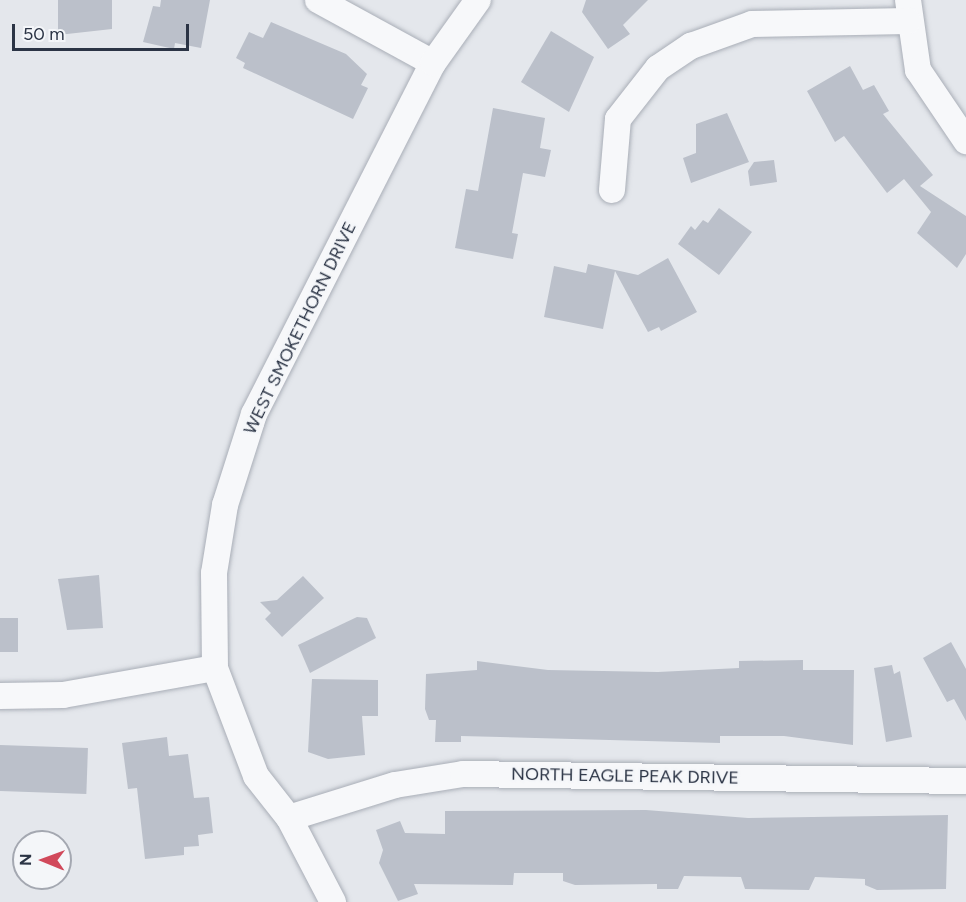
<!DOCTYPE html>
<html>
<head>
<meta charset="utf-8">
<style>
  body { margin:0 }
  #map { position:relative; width:966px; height:902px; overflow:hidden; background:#e4e7ec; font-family:Figtree,sans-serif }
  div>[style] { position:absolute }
  .building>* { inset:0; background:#bbc0ca; transform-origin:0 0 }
  .roads { filter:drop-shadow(0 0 2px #a9aeb7) drop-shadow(0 0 2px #a9aeb7) }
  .minor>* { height:26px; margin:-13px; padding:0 13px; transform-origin:13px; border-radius:13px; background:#f7f8fa }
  span { translate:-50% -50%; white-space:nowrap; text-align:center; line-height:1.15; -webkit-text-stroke:4.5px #f4f6f9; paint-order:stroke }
  .street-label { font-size:18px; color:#2b3445 }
  .north { position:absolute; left:12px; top:830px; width:60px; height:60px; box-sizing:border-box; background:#f4f6f9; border:2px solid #a4a8b1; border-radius:50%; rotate:271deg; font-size:16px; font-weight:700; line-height:24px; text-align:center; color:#2b3445 }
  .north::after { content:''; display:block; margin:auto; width:21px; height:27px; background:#d1495b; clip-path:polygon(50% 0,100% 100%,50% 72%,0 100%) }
  .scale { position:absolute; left:12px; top:24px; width:177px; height:27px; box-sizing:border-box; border:3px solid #2b3445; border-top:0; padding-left:8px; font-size:18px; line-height:21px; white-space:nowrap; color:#2b3445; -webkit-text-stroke:4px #f4f6f9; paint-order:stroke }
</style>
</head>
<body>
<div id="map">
  <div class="building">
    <div style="clip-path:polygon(58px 0,112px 0,112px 29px,58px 35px)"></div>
    <div style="clip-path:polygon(161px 0,210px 0,201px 48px,175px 43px,174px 49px,143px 42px,153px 6px,160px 7px)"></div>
    <div style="clip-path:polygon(586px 0,648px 0,623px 25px,630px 34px,608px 49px,582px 12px)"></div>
    <div style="clip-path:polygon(271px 22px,346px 54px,367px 74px,361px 85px,368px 88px,353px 119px,243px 68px,245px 63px,236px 58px,249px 32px,263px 38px)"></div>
    <div style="clip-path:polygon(551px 31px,594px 57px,569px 112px,521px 82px)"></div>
    <div style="clip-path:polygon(850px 66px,863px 90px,874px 85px,889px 111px,883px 114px,933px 175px,920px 186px,966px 216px,966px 254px,957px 268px,917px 233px,931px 212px,904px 179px,887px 193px,844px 136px,835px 142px,807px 91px)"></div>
    <div style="clip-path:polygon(493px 108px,545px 118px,540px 148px,551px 150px,545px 177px,523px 173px,512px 233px,518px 234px,513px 259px,455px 248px,466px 189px,478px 191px)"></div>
    <div style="clip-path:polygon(727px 113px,749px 162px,691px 183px,683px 158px,696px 153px,696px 124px)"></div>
    <div style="clip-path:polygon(774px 160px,777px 182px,750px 186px,748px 171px,754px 162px)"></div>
    <div style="clip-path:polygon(719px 208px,752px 232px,719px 275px,678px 244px,691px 226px,695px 230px,703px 220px,708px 223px)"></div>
    <div style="clip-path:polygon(668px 258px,697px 312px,661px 331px,659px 327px,648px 332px,615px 271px,603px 329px,544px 317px,554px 266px,586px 273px,588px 264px,638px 275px)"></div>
    <div style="clip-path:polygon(99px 575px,103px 628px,67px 630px,58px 579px)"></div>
    <div style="clip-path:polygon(303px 576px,324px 598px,282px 637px,265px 619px,271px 613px,260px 602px,277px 600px)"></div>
    <div style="clip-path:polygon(357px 617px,367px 618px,376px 638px,310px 673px,298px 645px)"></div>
    <div style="left:0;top:618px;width:18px;height:34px"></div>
    <div style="clip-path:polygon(951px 642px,966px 669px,966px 721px,954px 699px,947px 702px,923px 658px)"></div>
    <div style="clip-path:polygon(803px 660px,803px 670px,854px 670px,853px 745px,784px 736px,720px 736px,720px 743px,461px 736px,461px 742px,435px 742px,436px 720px,429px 720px,425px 709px,426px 674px,477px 670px,477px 661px,548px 670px,658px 672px,739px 668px,739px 661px)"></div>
    <div style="clip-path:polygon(892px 665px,894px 674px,900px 671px,912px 737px,886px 742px,874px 668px)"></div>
    <div style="clip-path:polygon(312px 679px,378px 680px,378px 716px,362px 716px,365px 755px,328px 759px,308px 752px)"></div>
    <div style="clip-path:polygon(167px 737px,169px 756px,188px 754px,194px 798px,209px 797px,213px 833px,198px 835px,199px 846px,184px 847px,184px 855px,145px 859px,137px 788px,128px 789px,122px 743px)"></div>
    <div style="left:0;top:745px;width:88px;height:46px;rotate:2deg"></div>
    <div style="clip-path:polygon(646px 810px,748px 818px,948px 815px,946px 889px,877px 890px,865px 885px,865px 879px,815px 877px,809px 890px,745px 889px,741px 877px,684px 876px,678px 889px,657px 889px,657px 884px,575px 885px,563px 881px,563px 873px,514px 873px,513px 885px,414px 884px,418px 894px,398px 901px,379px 863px,383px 850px,376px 830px,400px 821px,405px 833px,445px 834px,445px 811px)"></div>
  </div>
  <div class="roads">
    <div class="minor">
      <div style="left:318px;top:0;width:131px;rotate:28.7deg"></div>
      <div style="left:908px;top:0;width:71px;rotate:81.9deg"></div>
      <div style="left:918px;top:70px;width:86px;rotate:55.9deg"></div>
      <div style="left:612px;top:190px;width:71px;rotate:-85.2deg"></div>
      <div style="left:618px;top:119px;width:65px;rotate:-51.9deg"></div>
      <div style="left:658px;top:68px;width:40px;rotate:-34deg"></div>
      <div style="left:691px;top:46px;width:65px;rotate:-19.8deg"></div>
      <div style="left:752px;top:24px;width:156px;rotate:-1.1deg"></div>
      <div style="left:0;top:696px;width:63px;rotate:-0.9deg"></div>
      <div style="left:63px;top:695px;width:154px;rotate:-10.1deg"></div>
      <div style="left:289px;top:818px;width:111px;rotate:-17.3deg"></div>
      <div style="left:395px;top:785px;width:69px;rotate:-9.2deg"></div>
      <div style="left:463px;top:774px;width:503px;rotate:0.8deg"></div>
      <div style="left:333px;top:902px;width:95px;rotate:-117.6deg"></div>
      <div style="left:289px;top:818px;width:53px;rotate:-128.2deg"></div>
      <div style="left:256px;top:776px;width:116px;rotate:-110.8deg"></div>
      <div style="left:215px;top:668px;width:95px;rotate:-90.6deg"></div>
      <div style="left:214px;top:573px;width:69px;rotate:-80.8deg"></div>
      <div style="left:225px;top:505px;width:96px;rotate:-72.3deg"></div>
      <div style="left:254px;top:414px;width:394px;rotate:-63deg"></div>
      <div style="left:433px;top:63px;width:77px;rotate:-54.5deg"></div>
    </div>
  </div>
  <div class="street-label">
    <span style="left:300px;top:328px;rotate:-64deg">WEST SMOKETHORN DRIVE</span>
    <span style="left:625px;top:776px;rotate:1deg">NORTH EAGLE PEAK DRIVE</span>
  </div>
  <div class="north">N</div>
  <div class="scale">50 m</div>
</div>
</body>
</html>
